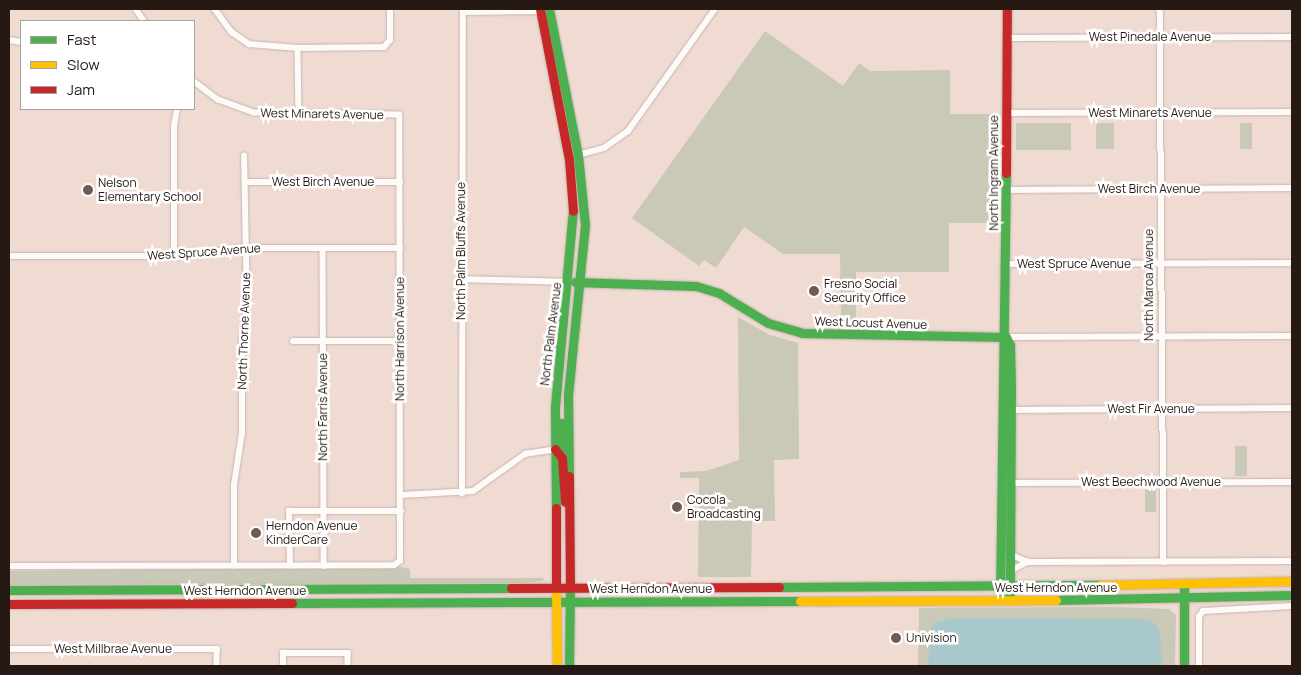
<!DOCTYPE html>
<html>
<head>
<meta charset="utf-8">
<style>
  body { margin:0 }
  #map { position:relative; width:1301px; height:675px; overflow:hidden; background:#f0dbd3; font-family:Manrope,sans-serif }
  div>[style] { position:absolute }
  .green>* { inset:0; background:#cac8b6; transform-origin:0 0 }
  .water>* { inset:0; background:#a8c8cc }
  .roads { filter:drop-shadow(0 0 1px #c6b5af) drop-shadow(0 0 1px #c6b5af) }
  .street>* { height:5.5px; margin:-2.75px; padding:0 2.75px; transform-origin:2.75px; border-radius:2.75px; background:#fdfaf8 }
  .fast>* { height:9px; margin:-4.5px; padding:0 4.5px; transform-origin:4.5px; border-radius:4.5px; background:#4caf50 }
  .slow>* { height:9px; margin:-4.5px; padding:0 4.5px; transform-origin:4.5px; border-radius:4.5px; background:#ffc107 }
  .jam>* { height:9px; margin:-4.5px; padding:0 4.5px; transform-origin:4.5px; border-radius:4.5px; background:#c62828 }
  .dots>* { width:14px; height:14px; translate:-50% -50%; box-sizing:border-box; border:2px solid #fff; border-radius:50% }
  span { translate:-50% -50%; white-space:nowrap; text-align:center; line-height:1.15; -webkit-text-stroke:5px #fff; paint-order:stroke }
  .street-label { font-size:12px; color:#261813 }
  .poi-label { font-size:12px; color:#261813 }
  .left { translate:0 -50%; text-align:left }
  .frame { position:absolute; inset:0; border:10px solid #261813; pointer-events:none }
  .legend { position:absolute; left:20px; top:20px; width:175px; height:90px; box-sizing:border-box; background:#fff; border:1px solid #a8a3a1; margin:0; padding:6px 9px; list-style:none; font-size:15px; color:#261813 }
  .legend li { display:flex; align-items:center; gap:10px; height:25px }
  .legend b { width:25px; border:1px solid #a8a3a1 }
</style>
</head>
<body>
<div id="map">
  <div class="green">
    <div style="clip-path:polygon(765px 31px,843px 86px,859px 63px,870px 71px,950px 70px,950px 114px,997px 114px,998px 223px,949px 223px,949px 272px,856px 272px,856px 325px,841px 325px,840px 254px,783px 254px,744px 227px,716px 268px,704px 260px,699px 266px,632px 218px)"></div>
    <div style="left:1016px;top:123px;width:55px;height:27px"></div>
    <div style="left:1096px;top:123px;width:18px;height:26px"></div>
    <div style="left:1240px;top:123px;width:12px;height:26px"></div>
    <div style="clip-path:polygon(738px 317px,770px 335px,798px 343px,799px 459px,774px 460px,775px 521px,752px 521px,751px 577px,698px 577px,699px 478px,680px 478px,680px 472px,706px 471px,739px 460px)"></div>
    <div style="left:1235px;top:446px;width:12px;height:30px"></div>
    <div style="left:1145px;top:490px;width:11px;height:22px"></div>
    <div style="clip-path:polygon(401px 567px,410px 569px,410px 578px,544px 578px,543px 581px,521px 583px,9px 585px,9px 571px)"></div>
    <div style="clip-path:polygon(1115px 607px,1169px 609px,1176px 615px,1175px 666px,918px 666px,919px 608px)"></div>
  </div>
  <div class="water">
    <div style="clip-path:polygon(952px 618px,1143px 619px,1153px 622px,1159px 630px,1163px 666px,928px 666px,932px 624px)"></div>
  </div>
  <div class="roads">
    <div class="street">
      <div style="left:136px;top:9px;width:14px;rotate:56deg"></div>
      <div style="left:215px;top:9px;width:29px;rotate:54deg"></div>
      <div style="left:232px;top:32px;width:21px;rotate:35deg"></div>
      <div style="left:249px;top:44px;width:49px;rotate:4.7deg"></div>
      <div style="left:298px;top:48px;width:86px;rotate:-0.7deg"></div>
      <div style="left:384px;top:47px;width:9px;rotate:-49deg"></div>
      <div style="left:390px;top:40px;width:31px;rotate:-90deg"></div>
      <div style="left:1160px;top:9px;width:553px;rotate:89.59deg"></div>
      <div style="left:463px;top:12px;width:80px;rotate:-0.7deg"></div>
      <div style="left:1007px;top:38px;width:285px;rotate:-0.2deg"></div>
      <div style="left:9px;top:40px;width:12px;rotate:9deg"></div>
      <div style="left:298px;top:48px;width:68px;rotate:89.2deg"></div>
      <div style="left:1007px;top:113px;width:285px;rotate:-0.2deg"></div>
      <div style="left:578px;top:155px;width:27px;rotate:-15deg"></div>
      <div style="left:604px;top:148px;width:29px;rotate:-35deg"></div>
      <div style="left:628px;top:131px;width:150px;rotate:-54.5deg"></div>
      <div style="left:247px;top:182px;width:153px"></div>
      <div style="left:1006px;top:190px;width:286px;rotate:-0.4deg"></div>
      <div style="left:323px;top:248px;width:318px;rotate:89.8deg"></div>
      <div style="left:9px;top:256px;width:177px"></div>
      <div style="left:186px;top:256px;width:52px;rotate:-8.9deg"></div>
      <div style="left:237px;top:248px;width:163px"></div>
      <div style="left:174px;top:256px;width:130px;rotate:-90deg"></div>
      <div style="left:174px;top:126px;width:17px;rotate:-80deg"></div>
      <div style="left:1007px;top:264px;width:285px;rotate:-0.2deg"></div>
      <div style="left:461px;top:279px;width:108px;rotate:1.6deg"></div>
      <div style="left:1006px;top:337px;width:286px;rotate:-0.2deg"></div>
      <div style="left:293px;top:341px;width:107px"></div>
      <div style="left:1010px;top:410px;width:282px;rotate:-0.4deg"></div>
      <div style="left:1010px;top:483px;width:282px;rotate:-0.2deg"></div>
      <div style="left:462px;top:494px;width:485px;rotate:-89.9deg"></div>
      <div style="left:401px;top:495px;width:72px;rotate:-3.2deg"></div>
      <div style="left:473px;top:491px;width:64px;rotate:-35.4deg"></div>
      <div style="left:525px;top:454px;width:30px;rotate:-9deg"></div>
      <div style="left:1010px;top:554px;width:20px;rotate:24deg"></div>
      <div style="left:9px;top:566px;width:385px;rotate:-0.1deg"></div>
      <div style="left:394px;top:565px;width:7px;rotate:-34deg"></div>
      <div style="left:400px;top:561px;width:446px;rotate:-90.1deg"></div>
      <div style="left:399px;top:115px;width:145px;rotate:-179.2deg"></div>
      <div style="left:254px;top:113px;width:38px;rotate:-160deg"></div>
      <div style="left:218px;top:100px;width:30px;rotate:-143deg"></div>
      <div style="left:234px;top:566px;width:81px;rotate:-90deg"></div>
      <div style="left:234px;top:485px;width:53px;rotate:-81.3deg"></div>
      <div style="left:242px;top:433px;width:93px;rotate:-90deg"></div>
      <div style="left:242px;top:340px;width:32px;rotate:-81deg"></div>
      <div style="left:247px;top:308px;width:152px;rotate:-91.1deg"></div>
      <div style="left:290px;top:566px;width:55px;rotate:-91deg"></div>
      <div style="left:289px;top:511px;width:112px"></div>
      <div style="left:1010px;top:571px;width:20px;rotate:-27deg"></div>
      <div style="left:1028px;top:562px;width:264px;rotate:-0.2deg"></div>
      <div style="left:9px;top:649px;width:208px"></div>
      <div style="left:217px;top:649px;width:17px;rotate:90deg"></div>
      <div style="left:283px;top:666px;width:13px;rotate:-90deg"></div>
      <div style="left:283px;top:653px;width:65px"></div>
      <div style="left:348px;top:653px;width:13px;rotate:90deg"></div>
      <div style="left:1199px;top:666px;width:49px;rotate:-90deg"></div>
      <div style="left:1199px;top:617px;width:7px;rotate:-56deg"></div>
      <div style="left:1203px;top:611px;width:89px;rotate:-3.2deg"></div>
    </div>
    <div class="fast">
      <div style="left:549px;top:9px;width:149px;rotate:78.8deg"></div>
      <div style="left:578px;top:155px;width:70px;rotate:84.3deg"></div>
      <div style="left:585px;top:225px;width:172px;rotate:95.7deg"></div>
      <div style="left:568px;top:396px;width:80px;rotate:89.3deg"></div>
      <div style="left:575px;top:282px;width:121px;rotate:1.9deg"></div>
      <div style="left:696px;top:286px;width:24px;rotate:17deg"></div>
      <div style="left:719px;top:293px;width:57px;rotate:31.5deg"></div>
      <div style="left:768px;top:323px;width:35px;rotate:16deg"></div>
      <div style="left:802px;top:333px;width:204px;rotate:1.1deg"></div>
      <div style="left:1006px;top:337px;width:9px;rotate:63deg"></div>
      <div style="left:1010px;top:345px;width:40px;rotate:88.6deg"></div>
      <div style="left:1011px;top:385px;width:215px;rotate:90.3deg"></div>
      <div style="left:561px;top:423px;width:19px;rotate:90deg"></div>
      <div style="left:561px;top:442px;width:11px;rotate:52deg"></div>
      <div style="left:556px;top:508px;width:101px;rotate:-90.6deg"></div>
      <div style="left:555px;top:407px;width:197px;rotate:-84.8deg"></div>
      <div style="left:1184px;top:585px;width:81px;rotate:90deg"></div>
      <div style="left:779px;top:587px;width:321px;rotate:-0.4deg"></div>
      <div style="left:9px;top:590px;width:502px;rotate:-0.23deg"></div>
      <div style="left:1000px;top:600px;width:427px;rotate:-89.2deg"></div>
      <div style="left:1056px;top:600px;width:236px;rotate:-1.2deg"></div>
      <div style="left:292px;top:603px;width:508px;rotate:-0.23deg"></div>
      <div style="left:569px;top:666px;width:79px;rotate:-89.3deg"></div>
    </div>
    <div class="slow">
      <div style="left:1100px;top:585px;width:192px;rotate:-1.2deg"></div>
      <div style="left:556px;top:587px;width:79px;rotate:89.3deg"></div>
      <div style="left:800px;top:601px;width:256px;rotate:-0.2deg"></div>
    </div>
    <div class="jam">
      <div style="left:540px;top:9px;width:153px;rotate:79.1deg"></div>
      <div style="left:569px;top:159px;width:52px;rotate:85.6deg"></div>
      <div style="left:1006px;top:173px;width:164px;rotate:-89.7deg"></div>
      <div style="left:555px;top:449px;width:11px;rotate:52deg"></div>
      <div style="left:562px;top:458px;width:44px;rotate:86.1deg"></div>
      <div style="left:569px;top:476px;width:111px;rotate:89.5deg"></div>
      <div style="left:556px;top:508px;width:79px;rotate:90deg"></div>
      <div style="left:511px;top:588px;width:268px;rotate:-0.2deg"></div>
      <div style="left:9px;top:604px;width:283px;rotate:-0.2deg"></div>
    </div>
  </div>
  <div class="dots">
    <div style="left:88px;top:190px;background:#6d5c56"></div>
    <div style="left:814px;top:291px;background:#6d5c56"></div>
    <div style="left:677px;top:507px;background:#6d5c56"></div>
    <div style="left:256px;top:533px;background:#6d5c56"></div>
    <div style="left:896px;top:638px;background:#6d5c56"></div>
  </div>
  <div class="street-label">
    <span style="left:1150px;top:37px">West Pinedale Avenue</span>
    <span style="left:1150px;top:113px">West Minarets Avenue</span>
    <span style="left:322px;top:114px;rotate:1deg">West Minarets Avenue</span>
    <span style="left:994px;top:173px;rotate:-90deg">North Ingram Avenue</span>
    <span style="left:323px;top:182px">West Birch Avenue</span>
    <span style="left:1149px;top:189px">West Birch Avenue</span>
    <span style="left:461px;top:251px;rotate:-90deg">North Palm Bluffs Avenue</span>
    <span style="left:204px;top:252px;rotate:-4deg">West Spruce Avenue</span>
    <span style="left:1074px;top:264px">West Spruce Avenue</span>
    <span style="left:1149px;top:285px;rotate:-90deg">North Maroa Avenue</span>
    <span style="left:871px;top:323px;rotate:2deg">West Locust Avenue</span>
    <span style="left:244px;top:331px;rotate:-88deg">North Thorne Avenue</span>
    <span style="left:551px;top:334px;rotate:-83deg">North Palm Avenue</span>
    <span style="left:400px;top:339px;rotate:-90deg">North Harrison Avenue</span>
    <span style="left:323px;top:407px;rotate:-90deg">North Farris Avenue</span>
    <span style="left:1151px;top:409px">West Fir Avenue</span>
    <span style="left:1151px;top:482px">West Beechwood Avenue</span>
    <span style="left:1056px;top:588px">West Herndon Avenue</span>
    <span style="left:651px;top:589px">West Herndon Avenue</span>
    <span style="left:245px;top:591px">West Herndon Avenue</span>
    <span style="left:113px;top:649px">West Millbrae Avenue</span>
  </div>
  <div class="poi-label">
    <span class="left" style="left:98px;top:190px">Nelson<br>Elementary School</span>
    <span class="left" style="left:824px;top:291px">Fresno Social<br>Security Office</span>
    <span class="left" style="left:687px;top:507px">Cocola<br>Broadcasting</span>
    <span class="left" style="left:266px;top:533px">Herndon Avenue<br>KinderCare</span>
    <span class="left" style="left:906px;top:638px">Univision</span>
  </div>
  <div class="frame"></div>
  <ul class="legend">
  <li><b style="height:6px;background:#4caf50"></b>Fast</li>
  <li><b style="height:6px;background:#ffc107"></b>Slow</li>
  <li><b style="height:6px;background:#c62828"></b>Jam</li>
  </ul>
</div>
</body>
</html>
